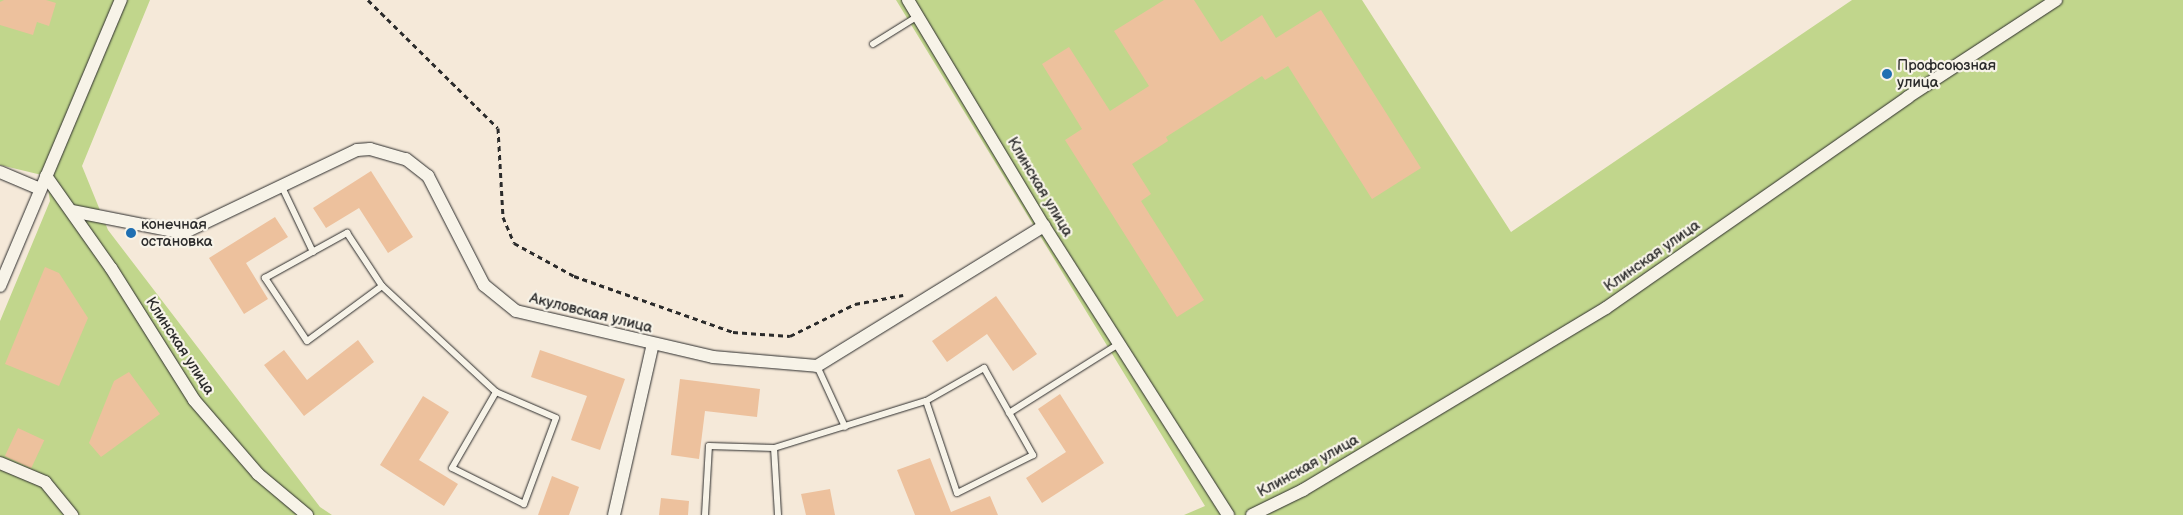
<!DOCTYPE html>
<html>
<head>
<meta charset="utf-8">
<style>
  body { margin:0 }
  #map { position:relative; width:2183px; height:515px; overflow:hidden; background:#f5e9d9; font-family:"Balsamiq Sans",sans-serif }
  div>[style] { position:absolute }
  .green>* { inset:0; background:#c1d68c }
  .building>* { inset:0; background:#edc19d; transform-origin:0 0 }
  .path>* { height:3px; margin-top:-1.5px; transform-origin:0; background:repeating-linear-gradient(90deg,#2b2b2b 0 5px,transparent 0 9px) }
  .roads { filter:drop-shadow(0 0 1px #2b2b2b) drop-shadow(0 0 1px #2b2b2b) }
  .service>* { height:6px; margin:-3px; padding:0 3px; transform-origin:3px; border-radius:3px; background:#f7f3e8 }
  .minor>* { height:12px; margin:-6px; padding:0 6px; transform-origin:6px; border-radius:6px; background:#f7f3e8 }
  .dots>* { width:14px; height:14px; translate:-50% -50%; box-sizing:border-box; border:2px solid #f7f3e8; border-radius:50% }
  span { translate:-50% -50%; white-space:nowrap; text-align:center; line-height:1.15; -webkit-text-stroke:4.5px #f7f3e8; paint-order:stroke }
  .poi-label { font-size:15px; color:#2b2b2b }
  .left { translate:0 -50%; text-align:left }
  .street-label { font-size:15px; color:#2b2b2b }
</style>
</head>
<body>
<div id="map">
  <div class="green">
    <div style="clip-path:polygon(0 0,150px 0,82px 166px,108px 230px,320px 507px,332px 515px,0 515px,0 321px,50px 201px,46px 176px,0 165px)"></div>
    <div style="clip-path:polygon(896px 0,1362px 0,1511px 232px,1852px 0,2183px 0,2183px 515px,1184px 515px,1205px 506px)"></div>
  </div>
  <div class="building">
    <div style="clip-path:polygon(4px 0,46px 0,56px 3px,49px 26px,37px 22px,33px 35px,0 25px,0 2px)"></div>
    <div style="clip-path:polygon(1164px 0,1194px 0,1221px 42px,1262px 15px,1276px 38px,1321px 10px,1421px 168px,1372px 199px,1288px 66px,1265px 80px,1262px 76px,1166px 137px,1168px 141px,1132px 164px,1151px 194px,1141px 201px,1204px 300px,1177px 317px,1065px 140px,1082px 129px,1042px 64px,1069px 47px,1110px 111px,1149px 86px,1114px 31px)"></div>
    <div style="clip-path:polygon(371px 171px,413px 237px,388px 253px,359px 208px,326px 228px,313px 208px)"></div>
    <div style="clip-path:polygon(275px 217px,288px 237px,246px 263px,268px 299px,244px 314px,209px 258px)"></div>
    <div style="clip-path:polygon(45px 267px,59px 273px,88px 318px,59px 386px,5px 364px)"></div>
    <div style="clip-path:polygon(996px 296px,1037px 354px,1013px 371px,987px 334px,947px 362px,932px 341px)"></div>
    <div style="clip-path:polygon(358px 340px,374px 362px,304px 416px,264px 365px,284px 350px,307px 380px)"></div>
    <div style="clip-path:polygon(540px 350px,625px 379px,600px 450px,571px 440px,587px 396px,531px 377px)"></div>
    <div style="clip-path:polygon(129px 372px,160px 414px,101px 457px,89px 443px,114px 381px)"></div>
    <div style="clip-path:polygon(680px 379px,760px 389px,757px 417px,705px 411px,699px 459px,671px 455px)"></div>
    <div style="clip-path:polygon(1060px 394px,1104px 463px,1042px 503px,1026px 478px,1066px 452px,1038px 409px)"></div>
    <div style="clip-path:polygon(423px 396px,449px 412px,419px 460px,458px 484px,444px 506px,380px 465px)"></div>
    <div style="left:18px;top:428px;width:29px;height:31px;rotate:25deg"></div>
    <div style="clip-path:polygon(930px 458px,951px 512px,990px 496px,998px 515px,915px 515px,897px 470px)"></div>
    <div style="clip-path:polygon(552px 476px,579px 487px,569px 515px,538px 515px)"></div>
    <div style="clip-path:polygon(830px 489px,835px 515px,806px 515px,801px 494px)"></div>
    <div style="clip-path:polygon(661px 498px,689px 501px,688px 515px,659px 515px)"></div>
  </div>
  <div class="path">
    <div style="left:368px;top:0;width:182px;rotate:44.6deg"></div>
    <div style="left:498px;top:128px;width:89px;rotate:86.8deg"></div>
    <div style="left:503px;top:217px;width:28px;rotate:67deg"></div>
    <div style="left:514px;top:243px;width:68px;rotate:28.8deg"></div>
    <div style="left:574px;top:276px;width:169px;rotate:19.4deg"></div>
    <div style="left:733px;top:332px;width:57px;rotate:4deg"></div>
    <div style="left:790px;top:336px;width:72px;rotate:-26.2deg"></div>
    <div style="left:855px;top:304px;width:49px;rotate:-10.6deg"></div>
  </div>
  <div class="roads">
    <div class="service">
      <div style="left:873px;top:44px;width:53px;rotate:-31.9deg"></div>
      <div style="left:282px;top:187px;width:72px;rotate:64.5deg"></div>
      <div style="left:347px;top:233px;width:64px;rotate:56.6deg"></div>
      <div style="left:382px;top:286px;width:93px;rotate:143.7deg"></div>
      <div style="left:307px;top:341px;width:76px;rotate:-123.7deg"></div>
      <div style="left:265px;top:278px;width:94px;rotate:-28.8deg"></div>
      <div style="left:382px;top:286px;width:156px;rotate:42.9deg"></div>
      <div style="left:496px;top:392px;width:65px;rotate:23.4deg"></div>
      <div style="left:556px;top:418px;width:92px;rotate:110.4deg"></div>
      <div style="left:524px;top:504px;width:80px;rotate:-153.4deg"></div>
      <div style="left:452px;top:468px;width:88px;rotate:-59.9deg"></div>
      <div style="left:817px;top:366px;width:67px;rotate:65.3deg"></div>
      <div style="left:1009px;top:413px;width:131px;rotate:-32.2deg"></div>
      <div style="left:705px;top:515px;width:69px;rotate:-86.7deg"></div>
      <div style="left:709px;top:446px;width:65px;rotate:1.8deg"></div>
      <div style="left:778px;top:515px;width:67px;rotate:-93.4deg"></div>
      <div style="left:774px;top:448px;width:159px;rotate:-17.2deg"></div>
      <div style="left:926px;top:401px;width:67px;rotate:-29.6deg"></div>
      <div style="left:984px;top:368px;width:100px;rotate:60.6deg"></div>
      <div style="left:1033px;top:455px;width:85px;rotate:153.4deg"></div>
      <div style="left:957px;top:493px;width:97px;rotate:-108.6deg"></div>
    </div>
    <div class="minor">
      <div style="left:908px;top:0;width:264px;rotate:59deg"></div>
      <div style="left:1044px;top:226px;width:343px;rotate:57.5deg"></div>
      <div style="left:0;top:172px;width:43px;rotate:23deg"></div>
      <div style="left:46px;top:176px;width:113px;rotate:54.8deg"></div>
      <div style="left:111px;top:268px;width:156px;rotate:57.8deg"></div>
      <div style="left:194px;top:400px;width:98px;rotate:49.1deg"></div>
      <div style="left:258px;top:474px;width:64px;rotate:39.9deg"></div>
      <div style="left:72px;top:211px;width:113px;rotate:11.2deg"></div>
      <div style="left:183px;top:233px;width:193px;rotate:-25.5deg"></div>
      <div style="left:357px;top:150px;width:13px;rotate:-4deg"></div>
      <div style="left:370px;top:149px;width:37px;rotate:16deg"></div>
      <div style="left:406px;top:159px;width:28px;rotate:38deg"></div>
      <div style="left:428px;top:176px;width:123px;rotate:62.8deg"></div>
      <div style="left:484px;top:285px;width:41px;rotate:39.1deg"></div>
      <div style="left:516px;top:311px;width:202px;rotate:13.1deg"></div>
      <div style="left:713px;top:357px;width:104px;rotate:4.9deg"></div>
      <div style="left:817px;top:366px;width:267px;rotate:-31.7deg"></div>
      <div style="left:0;top:286px;width:311px;rotate:-67.1deg"></div>
      <div style="left:0;top:463px;width:49px;rotate:22.9deg"></div>
      <div style="left:45px;top:482px;width:43px;rotate:50.7deg"></div>
      <div style="left:614px;top:515px;width:175px;rotate:-77.2deg"></div>
      <div style="left:1252px;top:515px;width:57px;rotate:-26.1deg"></div>
      <div style="left:1303px;top:490px;width:353px;rotate:-31deg"></div>
      <div style="left:1606px;top:308px;width:368px;rotate:-34.9deg"></div>
      <div style="left:1908px;top:97px;width:177px;rotate:-33.2deg"></div>
    </div>
  </div>
  <div class="dots">
    <div style="left:1887px;top:74px;background:#1f6fb2"></div>
    <div style="left:131px;top:233px;background:#1f6fb2"></div>
  </div>
  <div class="poi-label">
    <span class="left" style="left:1897px;top:74px">Профсоюзная<br>улица</span>
    <span class="left" style="left:141px;top:233px">конечная<br>остановка</span>
  </div>
  <div class="street-label">
    <span style="left:1040px;top:187px;rotate:59deg">Клинская улица</span>
    <span style="left:1652px;top:256px;rotate:-35deg">Клинская улица</span>
    <span style="left:591px;top:313px;rotate:14deg">Акуловская улица</span>
    <span style="left:180px;top:346px;rotate:57deg">Клинская улица</span>
    <span style="left:1308px;top:466px;rotate:-29deg">Клинская улица</span>
  </div>
</div>
</body>
</html>
